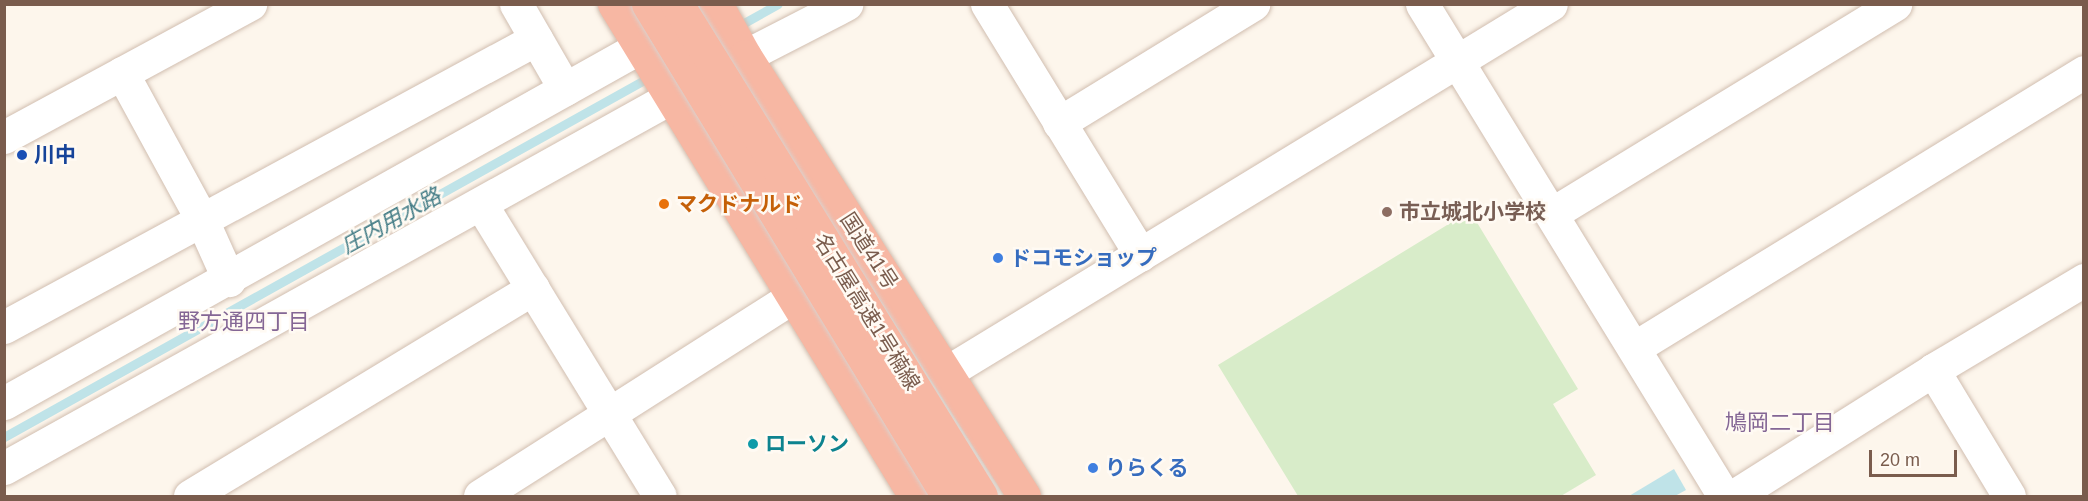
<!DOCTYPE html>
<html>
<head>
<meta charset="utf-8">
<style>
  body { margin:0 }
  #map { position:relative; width:2088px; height:501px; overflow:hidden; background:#fdf6ec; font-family:Arial,"Noto Sans JP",sans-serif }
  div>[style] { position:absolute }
  .green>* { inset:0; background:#d8ecc9 }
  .water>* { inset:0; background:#bfe3e8 }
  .stream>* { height:9px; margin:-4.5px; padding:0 4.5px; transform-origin:4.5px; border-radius:4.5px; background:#bfe3e8 }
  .roads { filter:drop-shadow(0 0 2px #d1beb0) drop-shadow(0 0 2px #d1beb0) }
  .minor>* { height:33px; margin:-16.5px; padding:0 16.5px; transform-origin:16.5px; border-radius:16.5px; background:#fff }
  .highway>* { height:33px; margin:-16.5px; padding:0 16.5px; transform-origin:16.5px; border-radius:16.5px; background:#f7b7a3 }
  .bridges { filter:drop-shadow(0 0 2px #dad1cd) drop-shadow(0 0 2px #dad1cd) }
  .highway-bridge>* { height:33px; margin:-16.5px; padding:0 16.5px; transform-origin:16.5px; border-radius:16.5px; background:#f7b7a3 }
  .dots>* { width:16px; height:16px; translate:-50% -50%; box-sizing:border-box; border:3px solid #fffaf3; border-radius:50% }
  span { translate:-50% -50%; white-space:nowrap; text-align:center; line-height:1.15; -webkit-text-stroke:5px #fffaf3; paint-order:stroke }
  .transit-label { font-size:21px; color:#164399; font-weight:700 }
  .left { translate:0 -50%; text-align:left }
  .food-label { font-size:21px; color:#c56008; font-weight:700 }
  .education-label { font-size:21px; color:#785e54; font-weight:700 }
  .street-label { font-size:21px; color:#7a5c4d }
  .shop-label { font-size:21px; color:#366cbe; font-weight:700 }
  .culture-label { font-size:21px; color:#0d838f; font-weight:700 }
  .water-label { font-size:22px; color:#437c86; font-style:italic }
  .neighbourhood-label { font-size:22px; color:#846695 }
  .frame { position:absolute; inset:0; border:6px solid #7a5c4d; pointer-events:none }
  .scale { position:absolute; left:1869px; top:450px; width:88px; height:27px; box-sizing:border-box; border:3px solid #7a5c4d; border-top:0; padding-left:8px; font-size:18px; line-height:21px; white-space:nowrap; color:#7a5c4d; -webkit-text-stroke:4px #fffaf3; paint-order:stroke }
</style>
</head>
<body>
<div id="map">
  <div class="green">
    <div style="clip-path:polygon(1470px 211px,1578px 389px,1553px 404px,1596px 475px,1561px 496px,1298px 496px,1218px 365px)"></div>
  </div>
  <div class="water">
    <div style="clip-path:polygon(1674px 469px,1686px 490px,1675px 496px,1629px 496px)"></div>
  </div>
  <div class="stream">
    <div style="left:735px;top:28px;width:49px;rotate:-29.2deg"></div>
    <div style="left:4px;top:437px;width:743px;rotate:-29.15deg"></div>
  </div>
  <div class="roads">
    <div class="minor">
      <div style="left:516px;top:4px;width:98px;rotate:60deg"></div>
      <div style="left:987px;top:4px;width:294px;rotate:58.5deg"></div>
      <div style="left:1422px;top:4px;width:577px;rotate:58.46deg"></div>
      <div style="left:122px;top:73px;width:167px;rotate:61.4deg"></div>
      <div style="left:202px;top:220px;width:66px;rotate:65.8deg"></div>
      <div style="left:1059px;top:123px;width:228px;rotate:-31.5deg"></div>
      <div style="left:4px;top:137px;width:280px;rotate:-28.4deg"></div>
      <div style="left:482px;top:206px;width:340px;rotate:58.5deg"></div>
      <div style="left:1553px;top:213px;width:401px;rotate:-31.4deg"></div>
      <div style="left:4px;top:327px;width:605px;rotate:-28.43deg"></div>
      <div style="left:1634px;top:348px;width:528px;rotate:-31.52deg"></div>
      <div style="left:1933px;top:370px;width:147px;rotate:58.9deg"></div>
      <div style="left:947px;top:372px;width:707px;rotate:-31.35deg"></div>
      <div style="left:4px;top:403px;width:758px;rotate:-29.24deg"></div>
      <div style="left:4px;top:468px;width:848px;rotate:-29.07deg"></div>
      <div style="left:745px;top:56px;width:114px;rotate:-27.2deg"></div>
      <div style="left:190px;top:496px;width:401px;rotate:-31.2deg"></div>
      <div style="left:480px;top:496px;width:372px;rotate:-32.5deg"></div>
      <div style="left:1734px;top:496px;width:236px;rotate:-32.3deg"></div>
      <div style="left:1933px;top:370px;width:176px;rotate:-30.8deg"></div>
    </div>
    <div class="highway">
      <div style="left:614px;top:4px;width:577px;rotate:58.54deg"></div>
      <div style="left:716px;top:4px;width:60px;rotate:60.9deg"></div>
      <div style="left:745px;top:56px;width:521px;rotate:57.62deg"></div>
    </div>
  </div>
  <div class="bridges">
    <div class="highway-bridge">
      <div style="left:648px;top:4px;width:576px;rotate:58.63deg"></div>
      <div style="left:677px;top:4px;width:578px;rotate:58.29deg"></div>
    </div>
  </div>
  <div class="dots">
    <div style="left:22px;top:155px;background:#1a4fb4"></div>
    <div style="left:664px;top:204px;background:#e8710a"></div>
    <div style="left:1387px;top:212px;background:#8d6e63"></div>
    <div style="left:998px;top:258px;background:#3f7fe0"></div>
    <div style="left:753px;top:444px;background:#0f9aa8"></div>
    <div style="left:1093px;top:468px;background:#3f7fe0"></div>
  </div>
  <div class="transit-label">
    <span class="left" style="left:34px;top:155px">川中</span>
  </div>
  <div class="food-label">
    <span class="left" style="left:676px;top:204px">マクドナルド</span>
  </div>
  <div class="education-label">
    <span class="left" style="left:1399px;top:212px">市立城北小学校</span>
  </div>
  <div class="street-label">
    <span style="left:869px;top:251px;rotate:57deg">国道41号</span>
    <span style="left:867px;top:312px;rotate:58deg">名古屋高速1号楠線</span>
  </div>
  <div class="shop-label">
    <span class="left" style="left:1010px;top:258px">ドコモショップ</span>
    <span class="left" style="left:1105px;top:468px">りらくる</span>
  </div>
  <div class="culture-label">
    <span class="left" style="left:765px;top:444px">ローソン</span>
  </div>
  <div class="water-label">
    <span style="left:391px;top:221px;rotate:-29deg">庄内用水路</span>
  </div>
  <div class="neighbourhood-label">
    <span style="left:244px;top:322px">野方通四丁目</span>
    <span style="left:1780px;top:423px">鳩岡二丁目</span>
  </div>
  <div class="frame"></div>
  <div class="scale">20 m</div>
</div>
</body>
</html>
